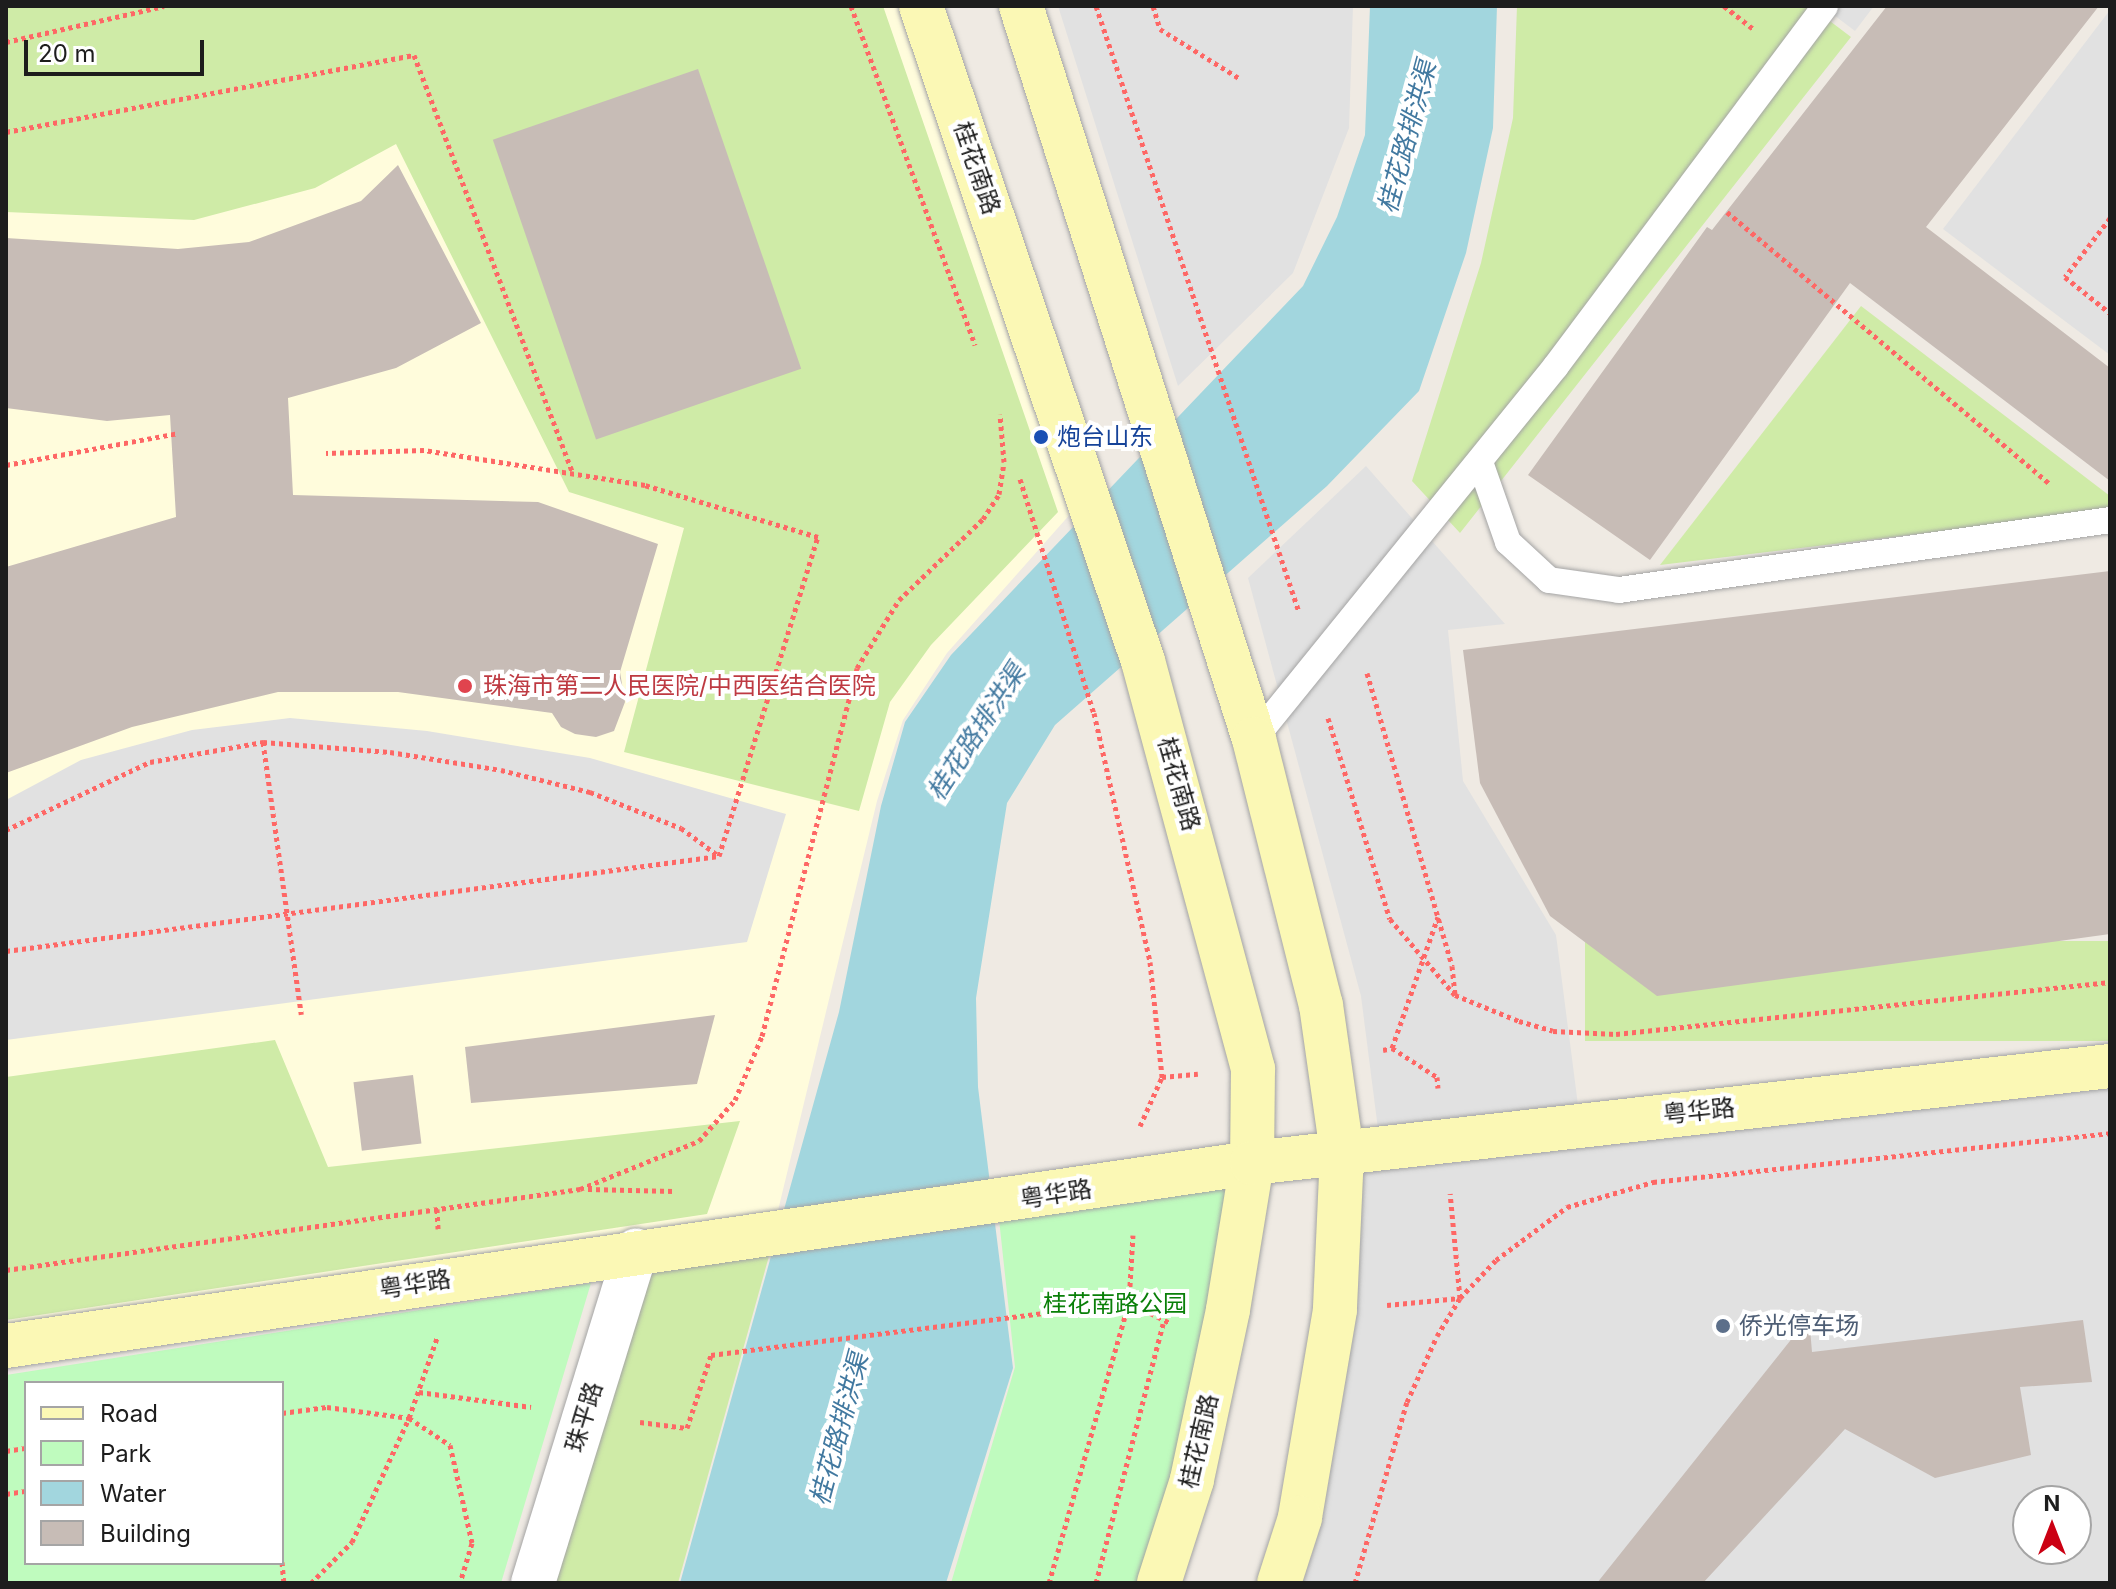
<!DOCTYPE html>
<html>
<head>
<meta charset="utf-8">
<style>
  body { margin:0 }
  #map { position:relative; width:2116px; height:1589px; overflow:hidden; background:#efeae3; font-family:Inter,"Noto Sans SC",sans-serif }
  div>[style] { position:absolute }
  .education>* { inset:0; background:#fffcdc }
  .grass>* { inset:0; background:#cfeba7; transform-origin:0 0 }
  .park>* { inset:0; background:#bffbbe }
  .parking>* { inset:0; background:#e1e1e1 }
  .water>* { inset:0; background:#a2d6de }
  .building>* { inset:0; background:#c7bcb6; transform-origin:0 0 }
  .path>* { height:5px; margin-top:-2.5px; transform-origin:0; background:repeating-linear-gradient(90deg,#fe6765 0 4px,transparent 0 8px) }
  .roads { filter:drop-shadow(0 0 2px #a4a4a4) drop-shadow(0 0 2px #a4a4a4) }
  .lane>* { height:26px; margin:-13px; padding:0 13px; transform-origin:13px; border-radius:13px; background:#fff }
  .street>* { height:44px; margin:-22px; padding:0 22px; transform-origin:22px; border-radius:22px; background:#fff }
  .secondary>* { height:44px; margin:-22px; padding:0 22px; transform-origin:22px; border-radius:22px; background:#fbf8b5 }
  .dots>* { width:22px; height:22px; translate:-50% -50%; box-sizing:border-box; border:4px solid #fff; border-radius:50% }
  span { translate:-50% -50%; white-space:nowrap; text-align:center; line-height:1.15; -webkit-text-stroke:8px #fff; paint-order:stroke }
  .street-label { font-size:24px; color:#1d1d1d }
  .transit-label { font-size:24px; color:#164399 }
  .left { translate:0 -50%; text-align:left }
  .health-label { font-size:24px; color:#be3a42 }
  .park-label { font-size:24px; color:#097f08 }
  .service-label { font-size:24px; color:#4e5e75 }
  .water-label { font-size:26px; color:#4279a0; font-style:italic }
  .frame { position:absolute; inset:0; border:8px solid #1d1d1d; pointer-events:none }
  .legend { position:absolute; left:24px; top:1381px; width:260px; height:184px; box-sizing:border-box; background:#fff; border:2px solid #a5a5a5; margin:0; padding:10px 14px; list-style:none; font-size:24px; color:#1d1d1d }
  .legend li { display:flex; align-items:center; gap:16px; height:40px }
  .legend b { width:40px; border:2px solid #a5a5a5 }
  .north { position:absolute; left:2012px; top:1485px; width:80px; height:80px; box-sizing:border-box; background:#fff; border:2px solid #a5a5a5; border-radius:50%; rotate:0deg; font-size:22px; font-weight:700; line-height:32px; text-align:center; color:#1d1d1d }
  .north::after { content:''; display:block; margin:auto; width:28px; height:36px; background:#cb0013; clip-path:polygon(50% 0,100% 100%,50% 72%,0 100%) }
  .scale { position:absolute; left:24px; top:40px; width:180px; height:36px; box-sizing:border-box; border:4px solid #1d1d1d; border-top:0; padding-left:10px; font-size:24px; line-height:28px; white-space:nowrap; color:#1d1d1d; -webkit-text-stroke:6px #fff; paint-order:stroke }
</style>
</head>
<body>
<div id="map">
  <div class="education">
    <div style="clip-path:polygon(6px 6px,901px 6px,1072px 512px,947px 653px,903px 720px,877px 801px,774px 1227px,6px 1343px)"></div>
  </div>
  <div class="grass">
    <div style="clip-path:polygon(6px 6px,883px 6px,1058px 512px,931px 645px,890px 702px,859px 811px,624px 752px,684px 528px,569px 492px,396px 144px,315px 188px,194px 220px,6px 212px)"></div>
    <div style="clip-path:polygon(1517px 6px,1810px 6px,1851px 37px,1460px 533px,1412px 481px,1481px 263px,1513px 118px)"></div>
    <div style="clip-path:polygon(1861px 306px,2110px 496px,2110px 511px,1660px 565px)"></div>
    <div style="left:2110px;top:941px;width:100px;height:525px;rotate:90deg"></div>
    <div style="clip-path:polygon(275px 1040px,328px 1167px,740px 1121px,707px 1214px,6px 1320px,6px 1077px)"></div>
    <div style="clip-path:polygon(774px 1238px,678px 1583px,537px 1583px,638px 1254px)"></div>
  </div>
  <div class="park">
    <div style="clip-path:polygon(1228px 1177px,1221px 1310px,1152px 1583px,951px 1583px,1015px 1367px,998px 1210px)"></div>
    <div style="clip-path:polygon(evenodd,591px 1283px,501px 1583px,6px 1583px,6px 1375px,591px 1283px,26px 1383px,282px 1383px,282px 1563px,26px 1563px,26px 1383px)"></div>
  </div>
  <div class="parking">
    <div style="clip-path:polygon(1058px 6px,1353px 6px,1349px 128px,1293px 273px,1178px 386px)"></div>
    <div style="clip-path:polygon(1822px 6px,1874px 6px,1855px 31px)"></div>
    <div style="clip-path:polygon(2110px 10px,2110px 355px,1943px 229px)"></div>
    <div style="clip-path:polygon(1366px 466px,1505px 624px,1448px 630px,1463px 781px,1556px 935px,1578px 1105px,1378px 1129px,1361px 996px,1248px 578px)"></div>
    <div style="clip-path:polygon(290px 718px,427px 731px,590px 758px,786px 814px,747px 942px,6px 1040px,6px 800px,81px 760px,192px 730px)"></div>
    <div style="clip-path:polygon(evenodd,2110px 1068px,2110px 1583px,1283px 1583px,1365px 1150px,2110px 1068px,2028px 1501px,2076px 1501px,2076px 1549px,2028px 1549px,2028px 1501px)"></div>
  </div>
  <div class="water">
    <div style="clip-path:polygon(1370px 6px,1497px 6px,1493px 128px,1466px 253px,1419px 391px,1327px 486px,1055px 725px,1007px 803px,976px 998px,978px 1087px,1013px 1368px,946px 1583px,680px 1583px,839px 1012px,881px 806px,905px 722px,951px 655px,1303px 286px,1337px 217px,1365px 135px)"></div>
  </div>
  <div class="building">
    <div style="clip-path:polygon(1887px 6px,2099px 6px,1926px 227px,2110px 368px,2110px 481px,1850px 283px,1650px 560px,1528px 475px,1707px 227px,1712px 230px)"></div>
    <div style="left:698px;top:69px;width:317px;height:217px;rotate:71deg"></div>
    <div style="clip-path:polygon(398px 165px,481px 323px,396px 368px,288px 398px,293px 495px,538px 502px,658px 544px,620px 672px,625px 702px,614px 731px,596px 737px,575px 734px,561px 727px,552px 713px,398px 692px,278px 692px,132px 727px,6px 773px,6px 567px,176px 517px,170px 415px,107px 421px,6px 408px,6px 238px,178px 249px,249px 242px,361px 201px)"></div>
    <div style="clip-path:polygon(2110px 571px,2110px 934px,1657px 996px,1550px 916px,1480px 783px,1463px 650px)"></div>
    <div style="clip-path:polygon(715px 1015px,697px 1084px,471px 1103px,465px 1047px)"></div>
    <div style="left:413px;top:1075px;width:69px;height:60px;rotate:83deg"></div>
    <div style="clip-path:polygon(1809px 1317px,1812px 1352px,2083px 1320px,2092px 1382px,2020px 1387px,2031px 1455px,1935px 1478px,1845px 1429px,1703px 1583px,1597px 1583px)"></div>
  </div>
  <div class="path">
    <div style="left:851px;top:6px;width:361px;rotate:69.9deg"></div>
    <div style="left:1096px;top:6px;width:639px;rotate:71.48deg"></div>
    <div style="left:1153px;top:6px;width:24px;rotate:73deg"></div>
    <div style="left:1160px;top:29px;width:93px;rotate:31.8deg"></div>
    <div style="left:1724px;top:6px;width:39px;rotate:38deg"></div>
    <div style="left:6px;top:42px;width:162px;rotate:-12.8deg"></div>
    <div style="left:6px;top:132px;width:415px;rotate:-10.7deg"></div>
    <div style="left:414px;top:55px;width:447px;rotate:69.2deg"></div>
    <div style="left:1727px;top:212px;width:422px;rotate:40.1deg"></div>
    <div style="left:2110px;top:218px;width:74px;rotate:127.3deg"></div>
    <div style="left:2065px;top:277px;width:58px;rotate:38.7deg"></div>
    <div style="left:6px;top:465px;width:175px;rotate:-10.5deg"></div>
    <div style="left:1020px;top:479px;width:245px;rotate:72.5deg"></div>
    <div style="left:1094px;top:713px;width:255px;rotate:77.3deg"></div>
    <div style="left:1150px;top:962px;width:116px;rotate:84deg"></div>
    <div style="left:1367px;top:673px;width:305px;rotate:73.8deg"></div>
    <div style="left:1452px;top:966px;width:29px;rotate:84deg"></div>
    <div style="left:1328px;top:718px;width:210px;rotate:72.9deg"></div>
    <div style="left:1390px;top:919px;width:100px;rotate:49.5deg"></div>
    <div style="left:1455px;top:995px;width:69px;rotate:22.1deg"></div>
    <div style="left:1519px;top:1021px;width:35px;rotate:16deg"></div>
    <div style="left:1553px;top:1031px;width:63px;rotate:2.7deg"></div>
    <div style="left:1616px;top:1034px;width:497px;rotate:-6deg"></div>
    <div style="left:263px;top:742px;width:275px;rotate:82deg"></div>
    <div style="left:6px;top:830px;width:159px;rotate:-25.3deg"></div>
    <div style="left:150px;top:762px;width:115px;rotate:-10deg"></div>
    <div style="left:263px;top:742px;width:127px;rotate:4.5deg"></div>
    <div style="left:390px;top:752px;width:112px;rotate:9.2deg"></div>
    <div style="left:501px;top:770px;width:92px;rotate:13.9deg"></div>
    <div style="left:590px;top:792px;width:98px;rotate:21.6deg"></div>
    <div style="left:681px;top:828px;width:47px;rotate:36.4deg"></div>
    <div style="left:6px;top:951px;width:719px;rotate:-7.59deg"></div>
    <div style="left:719px;top:856px;width:334px;rotate:-72.8deg"></div>
    <div style="left:818px;top:537px;width:181px;rotate:-163.3deg"></div>
    <div style="left:645px;top:485px;width:224px;rotate:-171deg"></div>
    <div style="left:424px;top:450px;width:98px;rotate:178.2deg"></div>
    <div style="left:1392px;top:1048px;width:139px;rotate:-70.7deg"></div>
    <div style="left:1383px;top:1050px;width:9px;rotate:-13deg"></div>
    <div style="left:1392px;top:1048px;width:54px;rotate:32.8deg"></div>
    <div style="left:1437px;top:1077px;width:11px;rotate:85deg"></div>
    <div style="left:1140px;top:1126px;width:54px;rotate:-65.8deg"></div>
    <div style="left:1162px;top:1077px;width:36px;rotate:-5deg"></div>
    <div style="left:588px;top:1189px;width:86px;rotate:1.3deg"></div>
    <div style="left:437px;top:1209px;width:20px;rotate:87deg"></div>
    <div style="left:6px;top:1270px;width:580px;rotate:-8.03deg"></div>
    <div style="left:580px;top:1189px;width:128px;rotate:-22deg"></div>
    <div style="left:699px;top:1141px;width:55px;rotate:-48.7deg"></div>
    <div style="left:735px;top:1100px;width:69px;rotate:-67.1deg"></div>
    <div style="left:762px;top:1036px;width:380px;rotate:-75.5deg"></div>
    <div style="left:857px;top:668px;width:80px;rotate:-58.3deg"></div>
    <div style="left:899px;top:600px;width:117px;rotate:-44deg"></div>
    <div style="left:983px;top:519px;width:30px;rotate:-57deg"></div>
    <div style="left:999px;top:494px;width:32px;rotate:-81deg"></div>
    <div style="left:1004px;top:462px;width:48px;rotate:-94.8deg"></div>
    <div style="left:1387px;top:1305px;width:73px;rotate:-5.5deg"></div>
    <div style="left:1460px;top:1298px;width:105px;rotate:-95.4deg"></div>
    <div style="left:419px;top:1392px;width:113px;rotate:7.6deg"></div>
    <div style="left:282px;top:1413px;width:45px;rotate:-7.6deg"></div>
    <div style="left:327px;top:1407px;width:83px;rotate:7.6deg"></div>
    <div style="left:409px;top:1418px;width:49px;rotate:33.4deg"></div>
    <div style="left:450px;top:1445px;width:100px;rotate:77.3deg"></div>
    <div style="left:472px;top:1543px;width:42px;rotate:106.7deg"></div>
    <div style="left:640px;top:1422px;width:47px;rotate:7.3deg"></div>
    <div style="left:687px;top:1428px;width:77px;rotate:-71.8deg"></div>
    <div style="left:711px;top:1355px;width:421px;rotate:-7.2deg"></div>
    <div style="left:1129px;top:1302px;width:46px;rotate:27.1deg"></div>
    <div style="left:6px;top:1451px;width:20px;rotate:-9deg"></div>
    <div style="left:6px;top:1494px;width:20px;rotate:-9deg"></div>
    <div style="left:282px;top:1562px;width:21px;rotate:85deg"></div>
    <div style="left:311px;top:1583px;width:58px;rotate:-45deg"></div>
    <div style="left:352px;top:1542px;width:136px;rotate:-65.3deg"></div>
    <div style="left:409px;top:1418px;width:85px;rotate:-70.7deg"></div>
    <div style="left:1049px;top:1583px;width:292px;rotate:-74.1deg"></div>
    <div style="left:1129px;top:1302px;width:67px;rotate:-86.6deg"></div>
    <div style="left:1096px;top:1583px;width:268px;rotate:-75.5deg"></div>
    <div style="left:1355px;top:1583px;width:188px;rotate:-74deg"></div>
    <div style="left:1407px;top:1402px;width:72px;rotate:-65.6deg"></div>
    <div style="left:1437px;top:1336px;width:44px;rotate:-58.8deg"></div>
    <div style="left:1460px;top:1298px;width:52px;rotate:-46.5deg"></div>
    <div style="left:1496px;top:1260px;width:89px;rotate:-36.7deg"></div>
    <div style="left:1567px;top:1207px;width:90px;rotate:-16.2deg"></div>
    <div style="left:1653px;top:1182px;width:460px;rotate:-6.1deg"></div>
  </div>
  <div class="roads">
    <div class="lane">
      <div style="left:1480px;top:462px;width:85px;rotate:70.7deg"></div>
      <div style="left:1508px;top:542px;width:56px;rotate:42.8deg"></div>
      <div style="left:1549px;top:580px;width:71px;rotate:8.1deg"></div>
      <div style="left:1619px;top:590px;width:496px;rotate:-8.1deg"></div>
      <div style="left:1254px;top:739px;width:480px;rotate:-51deg"></div>
      <div style="left:1556px;top:366px;width:449px;rotate:-53.2deg"></div>
    </div>
    <div class="street">
      <div style="left:533px;top:1583px;width:348px;rotate:-72.8deg"></div>
    </div>
    <div class="secondary">
      <div style="left:921px;top:6px;width:692px;rotate:71.28deg"></div>
      <div style="left:1143px;top:661px;width:423px;rotate:74.9deg"></div>
      <div style="left:1253px;top:1069px;width:94px;rotate:90.6deg"></div>
      <div style="left:1252px;top:1163px;width:149px;rotate:99.3deg"></div>
      <div style="left:1228px;top:1310px;width:174px;rotate:102deg"></div>
      <div style="left:1192px;top:1480px;width:108px;rotate:107.8deg"></div>
      <div style="left:1021px;top:6px;width:769px;rotate:72.37deg"></div>
      <div style="left:1254px;top:739px;width:274px;rotate:75.9deg"></div>
      <div style="left:1321px;top:1005px;width:149px;rotate:81.9deg"></div>
      <div style="left:1342px;top:1153px;width:157px;rotate:92.6deg"></div>
      <div style="left:1335px;top:1310px;width:211px;rotate:99.6deg"></div>
      <div style="left:1300px;top:1518px;width:68px;rotate:107.9deg"></div>
      <div style="left:6px;top:1346px;width:1259px;rotate:-8.36deg"></div>
      <div style="left:1252px;top:1163px;width:863px;rotate:-6.45deg"></div>
    </div>
  </div>
  <div class="dots">
    <div style="left:1041px;top:437px;background:#1a4fb4"></div>
    <div style="left:465px;top:686px;background:#e0444e"></div>
    <div style="left:1723px;top:1326px;background:#5c6f8a"></div>
  </div>
  <div class="street-label">
    <span style="left:977px;top:168px;rotate:71deg">桂花南路</span>
    <span style="left:1179px;top:784px;rotate:74deg">桂花南路</span>
    <span style="left:1699px;top:1111px;rotate:-6deg">粤华路</span>
    <span style="left:1056px;top:1194px;rotate:-9deg">粤华路</span>
    <span style="left:415px;top:1284px;rotate:-9deg">粤华路</span>
    <span style="left:584px;top:1417px;rotate:-73deg">珠平路</span>
    <span style="left:1199px;top:1441px;rotate:-77deg">桂花南路</span>
  </div>
  <div class="transit-label">
    <span class="left" style="left:1057px;top:437px">炮台山东</span>
  </div>
  <div class="health-label">
    <span class="left" style="left:483px;top:686px">珠海市第二人民医院/中西医结合医院</span>
  </div>
  <div class="park-label">
    <span style="left:1115px;top:1304px">桂花南路公园</span>
  </div>
  <div class="service-label">
    <span class="left" style="left:1739px;top:1326px">侨光停车场</span>
  </div>
  <div class="water-label">
    <span style="left:1407px;top:137px;rotate:-75deg">桂花路排洪渠</span>
    <span style="left:976px;top:732px;rotate:-57deg">桂花路排洪渠</span>
    <span style="left:839px;top:1429px;rotate:-75deg">桂花路排洪渠</span>
  </div>
  <div class="frame"></div>
  <ul class="legend">
  <li><b style="height:10px;background:#fbf8b5"></b>Road</li>
  <li><b style="height:22px;background:#bffbbe"></b>Park</li>
  <li><b style="height:22px;background:#a2d6de"></b>Water</li>
  <li><b style="height:22px;background:#c7bcb6"></b>Building</li>
  </ul>
  <div class="north">N</div>
  <div class="scale">20 m</div>
</div>
</body>
</html>
